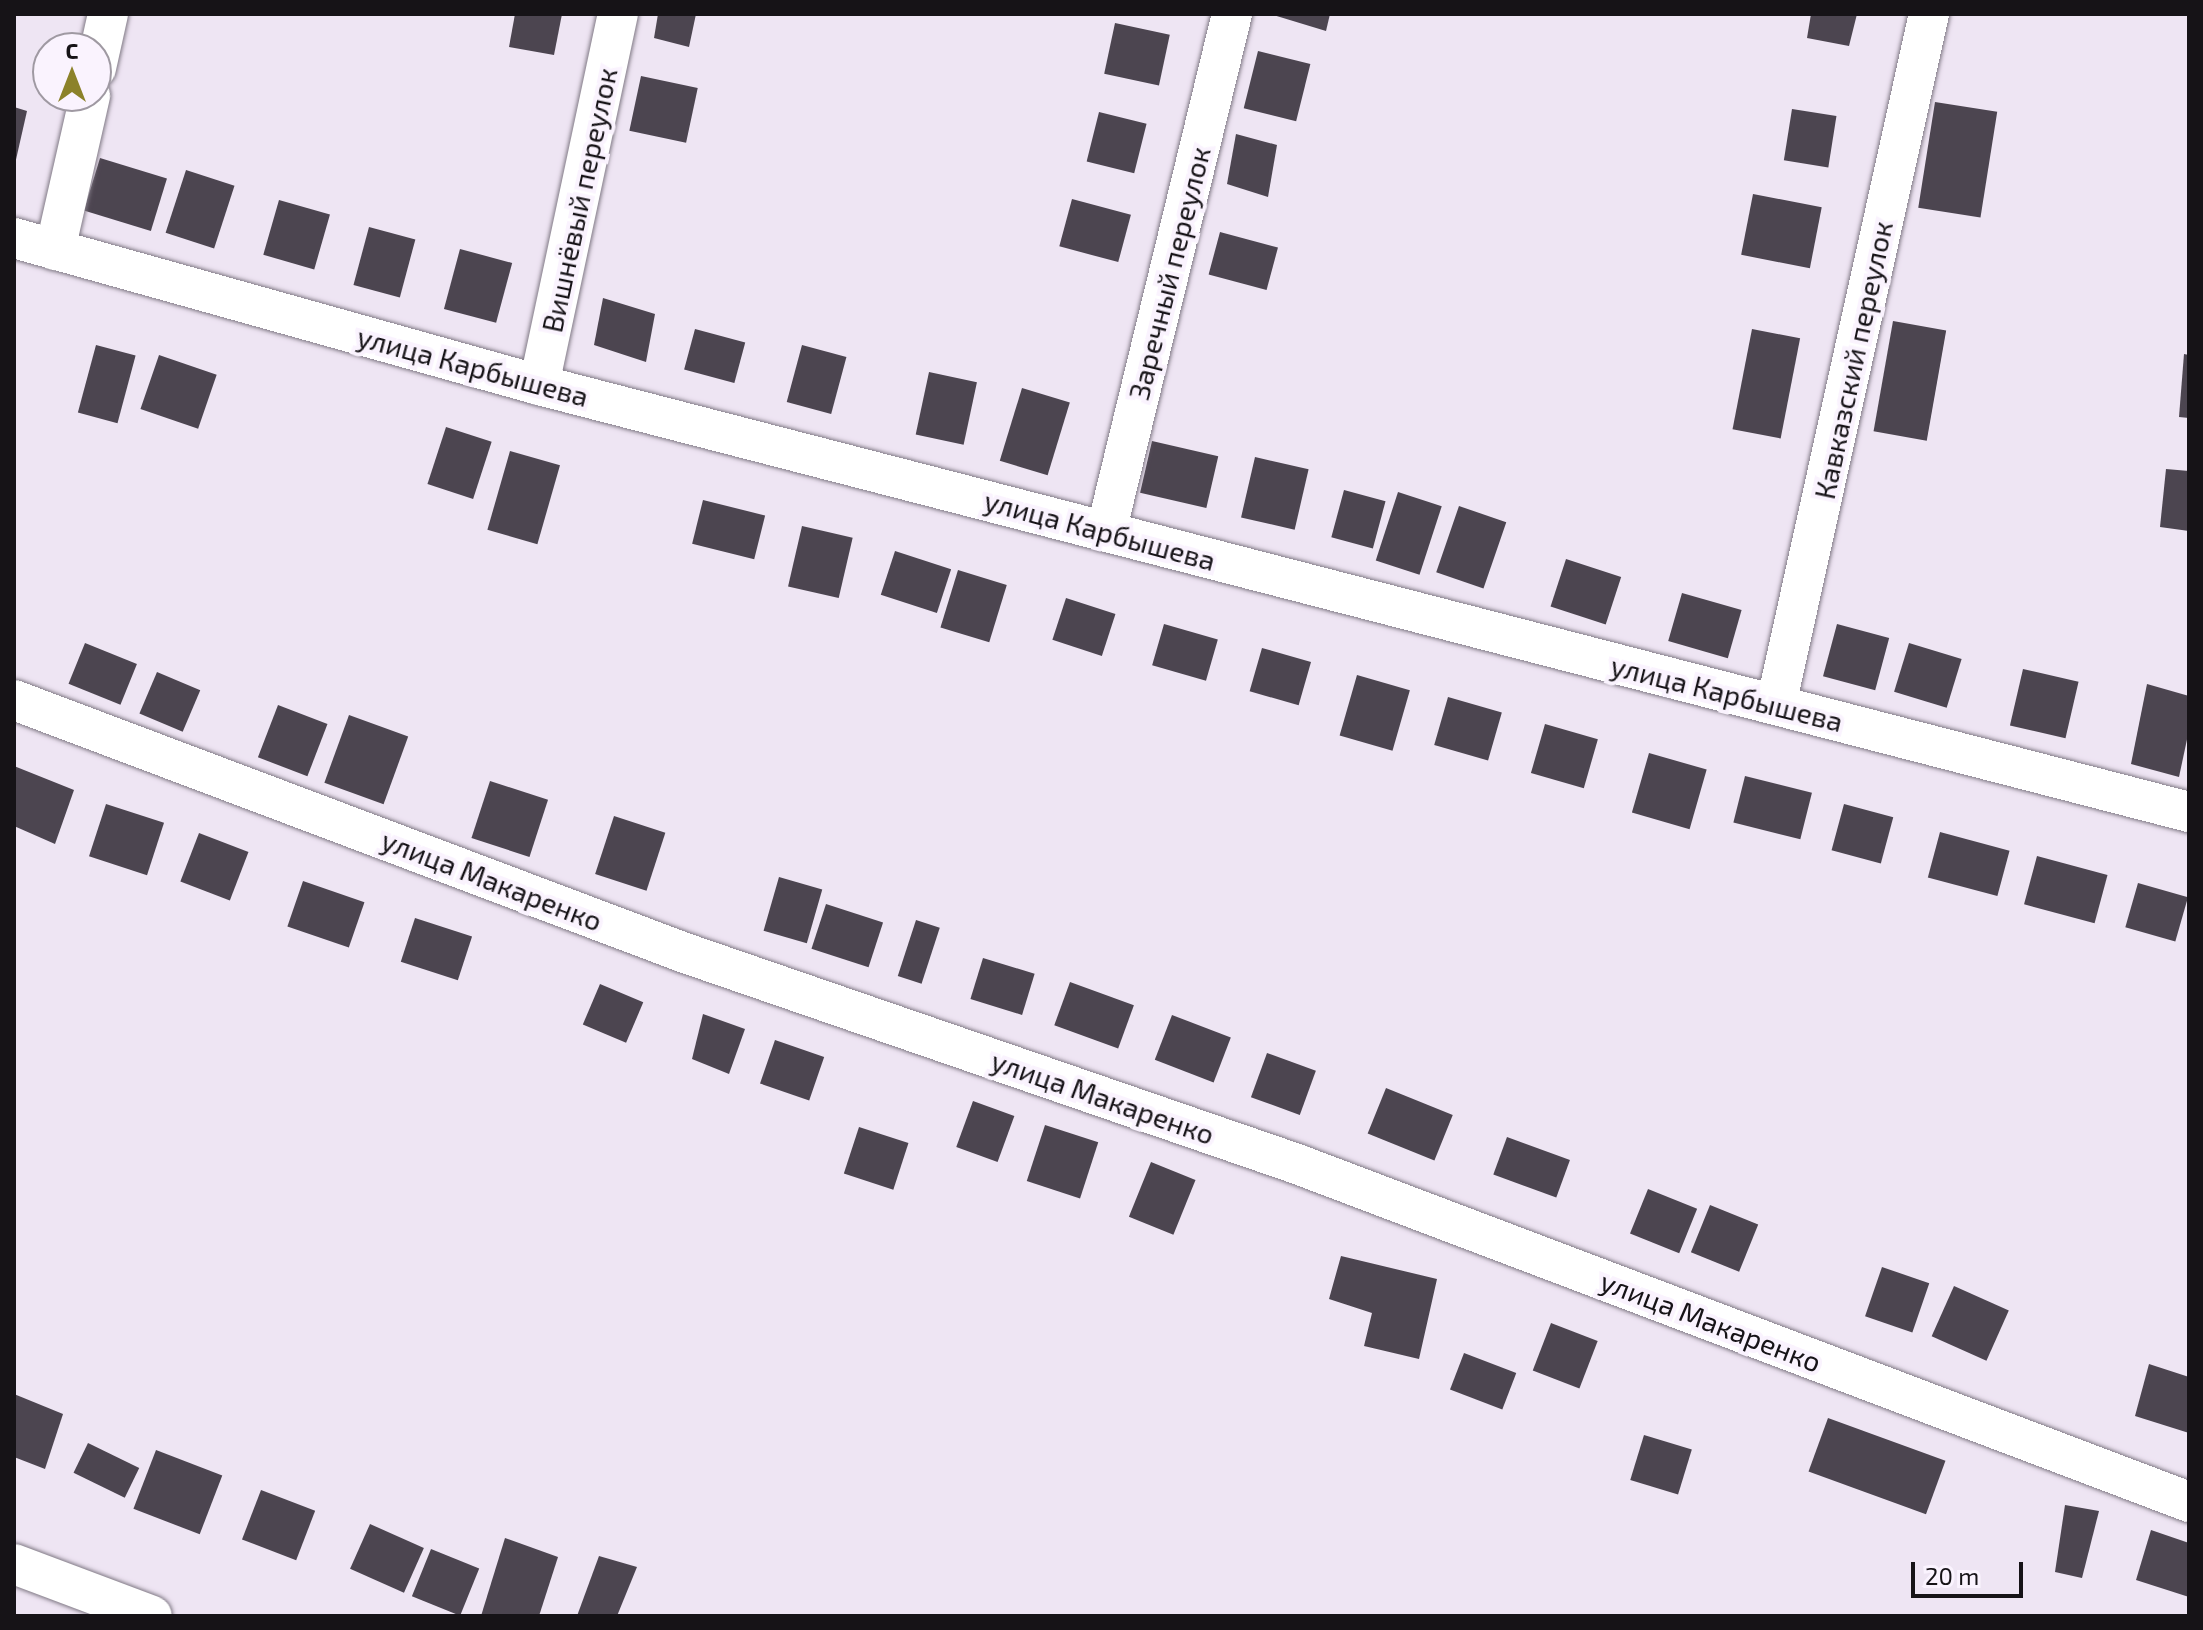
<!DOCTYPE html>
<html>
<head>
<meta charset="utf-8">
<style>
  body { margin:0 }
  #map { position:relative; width:2203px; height:1630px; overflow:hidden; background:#eee5f3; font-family:"Exo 2",sans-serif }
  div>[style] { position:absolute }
  .building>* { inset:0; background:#4c4550; transform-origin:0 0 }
  .roads { filter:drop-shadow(0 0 2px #807985) drop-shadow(0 0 2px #807985) }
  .minor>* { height:40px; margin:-20px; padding:0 20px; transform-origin:20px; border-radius:20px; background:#fff }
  span { translate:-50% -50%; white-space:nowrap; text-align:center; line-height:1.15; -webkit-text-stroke:8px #faf3fe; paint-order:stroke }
  .street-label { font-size:28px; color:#161317 }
  .frame { position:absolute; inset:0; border:16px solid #161317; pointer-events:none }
  .north { position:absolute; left:32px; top:32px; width:80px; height:80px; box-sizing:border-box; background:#faf3fe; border:2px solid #9f99a2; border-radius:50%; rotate:0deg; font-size:22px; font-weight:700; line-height:32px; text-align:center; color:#161317 }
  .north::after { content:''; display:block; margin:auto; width:28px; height:36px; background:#8c822a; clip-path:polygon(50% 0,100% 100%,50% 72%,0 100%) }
  .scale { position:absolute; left:1911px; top:1562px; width:112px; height:36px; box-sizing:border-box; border:4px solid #161317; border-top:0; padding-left:10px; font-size:24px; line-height:28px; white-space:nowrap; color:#161317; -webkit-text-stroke:6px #faf3fe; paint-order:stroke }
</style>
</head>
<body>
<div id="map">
  <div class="building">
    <div style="clip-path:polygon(515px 14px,562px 14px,554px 55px,509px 47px)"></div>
    <div style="clip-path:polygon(658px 14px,696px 14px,689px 47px,654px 38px)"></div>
    <div style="clip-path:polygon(1270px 14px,1330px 14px,1326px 31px)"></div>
    <div style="clip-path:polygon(1811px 14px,1857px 14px,1849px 46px,1807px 38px)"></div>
    <div style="left:1115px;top:23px;width:56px;height:52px;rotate:12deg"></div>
    <div style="left:1258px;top:51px;width:54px;height:59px;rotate:14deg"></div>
    <div style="left:641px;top:76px;width:58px;height:56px;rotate:12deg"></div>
    <div style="left:1935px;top:102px;width:63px;height:107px;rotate:9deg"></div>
    <div style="clip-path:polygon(14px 107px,27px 111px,15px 164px,14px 164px)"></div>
    <div style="left:1792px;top:109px;width:45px;height:52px;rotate:9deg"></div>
    <div style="left:1099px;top:112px;width:49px;height:51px;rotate:14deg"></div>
    <div style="clip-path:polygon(1236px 134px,1277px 145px,1268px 197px,1227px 184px)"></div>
    <div style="left:100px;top:158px;width:70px;height:55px;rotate:17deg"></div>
    <div style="left:186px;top:170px;width:51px;height:66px;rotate:18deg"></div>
    <div style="left:1753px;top:194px;width:70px;height:62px;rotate:11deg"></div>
    <div style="left:1072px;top:199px;width:61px;height:49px;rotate:15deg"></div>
    <div style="left:279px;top:200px;width:53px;height:57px;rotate:16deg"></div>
    <div style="left:369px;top:227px;width:48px;height:60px;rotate:15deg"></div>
    <div style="left:1220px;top:232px;width:60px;height:44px;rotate:15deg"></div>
    <div style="left:460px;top:249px;width:54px;height:62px;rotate:15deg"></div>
    <div style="clip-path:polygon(603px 298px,655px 314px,646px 362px,594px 345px)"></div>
    <div style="left:1893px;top:321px;width:54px;height:112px;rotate:10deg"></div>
    <div style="left:695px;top:329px;width:52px;height:42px;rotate:15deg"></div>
    <div style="left:1752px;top:329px;width:49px;height:102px;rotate:11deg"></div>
    <div style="left:96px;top:345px;width:41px;height:70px;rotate:15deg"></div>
    <div style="left:802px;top:345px;width:46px;height:59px;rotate:15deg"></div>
    <div style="clip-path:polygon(2184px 354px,2189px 355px,2189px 418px,2179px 417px)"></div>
    <div style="left:159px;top:355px;width:61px;height:57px;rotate:19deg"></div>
    <div style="left:929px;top:372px;width:49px;height:64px;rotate:12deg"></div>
    <div style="left:1022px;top:388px;width:50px;height:76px;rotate:17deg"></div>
    <div style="left:446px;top:427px;width:48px;height:60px;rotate:18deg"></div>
    <div style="left:1152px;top:441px;width:68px;height:53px;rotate:13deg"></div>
    <div style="left:510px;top:451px;width:52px;height:82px;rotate:16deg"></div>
    <div style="left:1255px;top:457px;width:55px;height:62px;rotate:13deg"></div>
    <div style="clip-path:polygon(2166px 469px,2189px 471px,2189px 531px,2160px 527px)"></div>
    <div style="left:1344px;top:490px;width:43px;height:49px;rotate:15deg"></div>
    <div style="left:1398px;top:492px;width:46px;height:72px;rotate:18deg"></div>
    <div style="left:703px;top:500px;width:64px;height:45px;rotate:14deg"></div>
    <div style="left:1459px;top:506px;width:50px;height:70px;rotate:19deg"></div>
    <div style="left:802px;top:526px;width:52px;height:62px;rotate:13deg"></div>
    <div style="left:895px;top:551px;width:59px;height:46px;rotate:18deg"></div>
    <div style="left:1566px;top:559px;width:58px;height:50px;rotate:18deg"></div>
    <div style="left:958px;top:570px;width:51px;height:60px;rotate:17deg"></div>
    <div style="left:1682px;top:593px;width:62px;height:50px;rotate:16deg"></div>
    <div style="left:1066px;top:598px;width:52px;height:44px;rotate:18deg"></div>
    <div style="left:1164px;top:624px;width:56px;height:43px;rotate:16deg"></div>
    <div style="left:1837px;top:624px;width:54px;height:54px;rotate:15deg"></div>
    <div style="left:85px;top:643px;width:56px;height:44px;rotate:22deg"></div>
    <div style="left:1909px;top:643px;width:55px;height:51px;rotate:17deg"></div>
    <div style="left:1262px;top:648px;width:51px;height:45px;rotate:16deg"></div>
    <div style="left:2023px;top:669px;width:57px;height:58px;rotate:13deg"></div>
    <div style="left:157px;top:672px;width:47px;height:45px;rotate:23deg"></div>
    <div style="left:1357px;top:675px;width:55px;height:63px;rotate:16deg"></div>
    <div style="clip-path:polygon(2147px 684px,2189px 696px,2189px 730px,2179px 777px,2131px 764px)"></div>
    <div style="left:1448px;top:697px;width:56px;height:50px;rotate:16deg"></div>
    <div style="left:278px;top:705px;width:53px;height:56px;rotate:21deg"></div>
    <div style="left:349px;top:715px;width:63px;height:72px;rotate:20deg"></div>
    <div style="left:1545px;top:724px;width:55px;height:51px;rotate:16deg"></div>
    <div style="left:1649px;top:753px;width:60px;height:62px;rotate:16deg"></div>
    <div style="clip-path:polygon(14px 766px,74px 790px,55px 844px,14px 826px)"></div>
    <div style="left:1745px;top:776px;width:69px;height:48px;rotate:14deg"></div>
    <div style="left:490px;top:781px;width:61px;height:60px;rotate:18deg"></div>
    <div style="left:106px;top:804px;width:61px;height:55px;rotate:18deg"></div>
    <div style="left:1844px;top:804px;width:51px;height:48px;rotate:15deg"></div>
    <div style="left:614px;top:816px;width:54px;height:61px;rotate:18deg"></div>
    <div style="left:1940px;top:832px;width:72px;height:47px;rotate:15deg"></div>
    <div style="left:199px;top:833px;width:53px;height:52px;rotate:21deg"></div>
    <div style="left:2037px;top:856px;width:73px;height:50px;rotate:15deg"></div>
    <div style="left:779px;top:877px;width:45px;height:56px;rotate:16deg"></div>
    <div style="left:303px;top:881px;width:65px;height:48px;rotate:19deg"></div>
    <div style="left:2138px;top:883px;width:52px;height:46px;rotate:16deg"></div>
    <div style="left:826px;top:904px;width:60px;height:47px;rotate:18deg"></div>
    <div style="left:415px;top:918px;width:60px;height:46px;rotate:18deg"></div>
    <div style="left:916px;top:920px;width:25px;height:59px;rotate:18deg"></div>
    <div style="left:983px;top:958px;width:54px;height:43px;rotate:17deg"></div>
    <div style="left:1070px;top:982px;width:68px;height:46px;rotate:20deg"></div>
    <div style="left:600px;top:984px;width:47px;height:44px;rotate:23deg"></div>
    <div style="clip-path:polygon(703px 1014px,745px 1029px,729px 1074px,692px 1059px)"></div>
    <div style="left:1172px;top:1015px;width:63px;height:48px;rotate:21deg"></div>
    <div style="left:775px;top:1040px;width:52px;height:46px;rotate:19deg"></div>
    <div style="left:1267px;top:1053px;width:52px;height:47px;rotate:20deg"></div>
    <div style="left:1386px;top:1088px;width:72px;height:49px;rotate:22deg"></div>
    <div style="left:973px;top:1101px;width:44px;height:49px;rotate:20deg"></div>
    <div style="left:1045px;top:1125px;width:56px;height:59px;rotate:18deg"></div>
    <div style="left:859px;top:1127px;width:52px;height:49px;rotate:18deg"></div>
    <div style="left:1507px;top:1137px;width:67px;height:40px;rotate:20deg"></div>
    <div style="left:1151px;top:1162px;width:48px;height:59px;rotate:22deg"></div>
    <div style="left:1648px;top:1189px;width:53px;height:48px;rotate:22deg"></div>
    <div style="left:1710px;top:1205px;width:52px;height:51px;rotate:22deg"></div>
    <div style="clip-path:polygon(1341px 1256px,1437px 1279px,1419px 1359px,1364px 1346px,1372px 1313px,1329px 1299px)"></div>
    <div style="left:1882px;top:1267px;width:50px;height:52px;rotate:19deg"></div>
    <div style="left:1954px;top:1286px;width:60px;height:55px;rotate:24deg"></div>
    <div style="left:1551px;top:1323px;width:50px;height:51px;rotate:21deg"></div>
    <div style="left:1464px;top:1353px;width:56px;height:39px;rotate:21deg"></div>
    <div style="clip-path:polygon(2149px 1364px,2189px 1377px,2189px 1433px,2135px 1416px)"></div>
    <div style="clip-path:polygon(14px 1394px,63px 1414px,45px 1469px,14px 1457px)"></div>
    <div style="left:1828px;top:1418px;width:125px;height:57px;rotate:20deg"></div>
    <div style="left:1644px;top:1435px;width:50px;height:47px;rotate:17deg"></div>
    <div style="left:88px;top:1443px;width:57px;height:33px;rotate:26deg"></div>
    <div style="left:156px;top:1450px;width:71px;height:63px;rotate:21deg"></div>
    <div style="left:261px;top:1490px;width:58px;height:53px;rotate:21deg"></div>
    <div style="clip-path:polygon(2065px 1505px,2099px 1511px,2082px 1578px,2055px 1572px)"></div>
    <div style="left:370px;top:1524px;width:59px;height:49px;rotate:24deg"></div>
    <div style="clip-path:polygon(2151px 1530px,2189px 1543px,2189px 1597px,2136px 1580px)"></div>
    <div style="clip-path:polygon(505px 1538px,558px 1557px,539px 1616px,481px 1616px)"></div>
    <div style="left:431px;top:1549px;width:52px;height:51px;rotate:22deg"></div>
    <div style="clip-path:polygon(599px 1556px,637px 1567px,617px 1616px,577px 1616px)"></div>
  </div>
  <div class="roads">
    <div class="minor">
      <div style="left:96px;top:68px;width:55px;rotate:-77.5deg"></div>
      <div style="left:14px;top:238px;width:545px;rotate:15.64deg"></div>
      <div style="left:539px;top:385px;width:1704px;rotate:14.51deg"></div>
      <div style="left:55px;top:250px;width:158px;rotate:-77.2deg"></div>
      <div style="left:539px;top:385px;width:379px;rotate:-78deg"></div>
      <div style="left:1106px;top:532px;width:533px;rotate:-76.33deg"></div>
      <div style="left:14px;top:700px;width:717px;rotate:20.66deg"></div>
      <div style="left:685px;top:953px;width:647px;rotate:19.02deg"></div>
      <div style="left:1297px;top:1164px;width:954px;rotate:20.75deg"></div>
      <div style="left:1776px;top:705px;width:708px;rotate:-77.52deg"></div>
      <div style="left:14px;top:1564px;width:147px;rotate:20.6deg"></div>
    </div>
  </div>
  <div class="street-label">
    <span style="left:579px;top:200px;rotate:-78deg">Вишнёвый переулок</span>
    <span style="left:1169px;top:273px;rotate:-76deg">Заречный переулок</span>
    <span style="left:1853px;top:360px;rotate:-78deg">Кавказский переулок</span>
    <span style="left:473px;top:366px;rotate:15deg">улица Карбышева</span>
    <span style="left:1100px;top:530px;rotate:15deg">улица Карбышева</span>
    <span style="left:1727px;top:693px;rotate:14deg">улица Карбышева</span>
    <span style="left:492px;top:880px;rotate:21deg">улица Макаренко</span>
    <span style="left:1103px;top:1097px;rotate:19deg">улица Макаренко</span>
    <span style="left:1711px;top:1321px;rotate:21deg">улица Макаренко</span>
  </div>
  <div class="frame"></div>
  <div class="north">С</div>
  <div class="scale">20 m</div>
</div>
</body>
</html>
